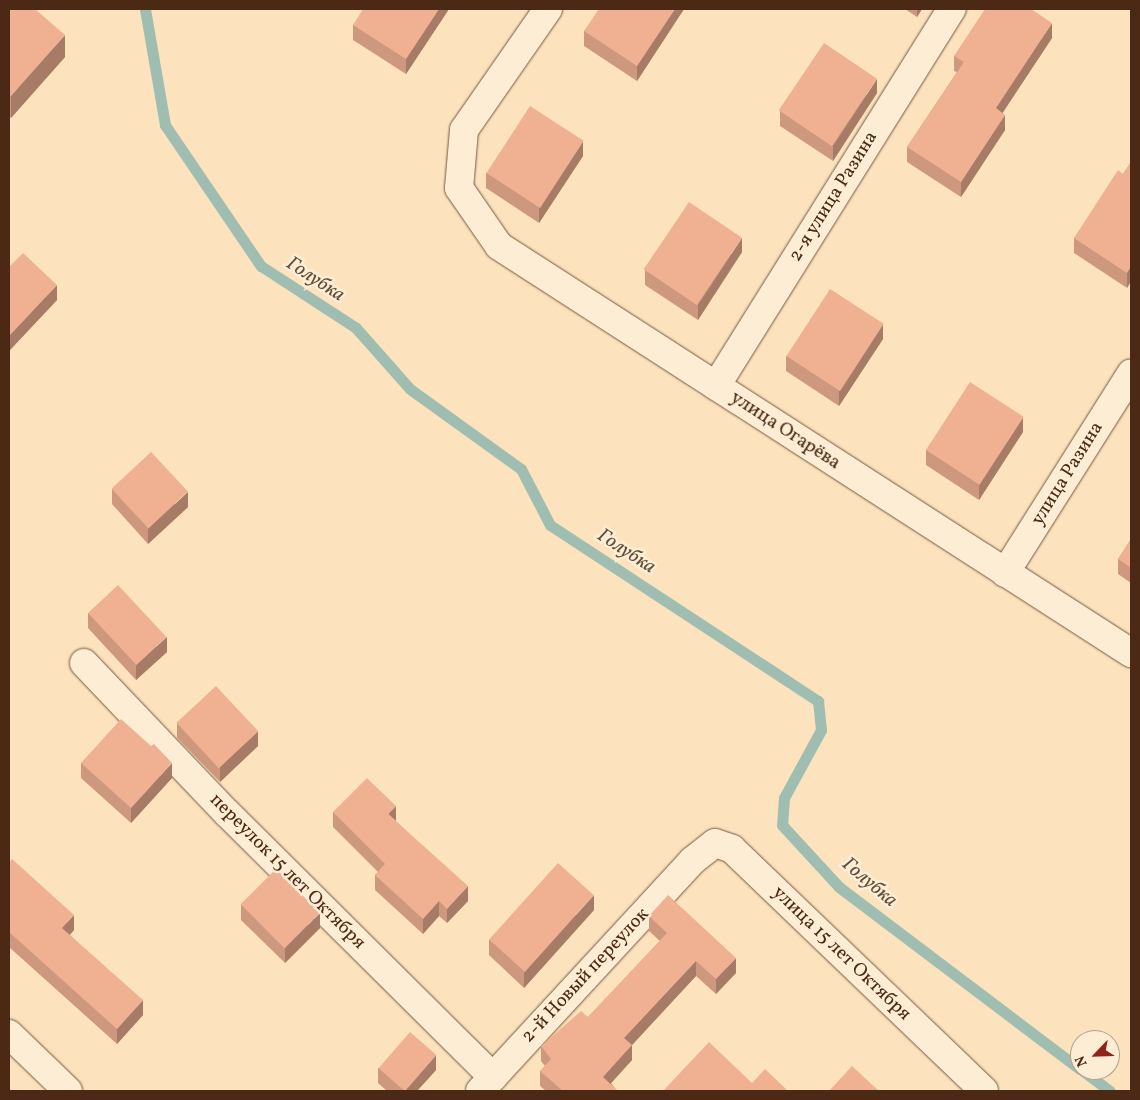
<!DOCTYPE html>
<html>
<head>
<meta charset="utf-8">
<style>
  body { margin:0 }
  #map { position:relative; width:1140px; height:1100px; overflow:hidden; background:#fce3be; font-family:Vollkorn,serif }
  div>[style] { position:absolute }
  .stream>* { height:11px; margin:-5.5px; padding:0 5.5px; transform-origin:5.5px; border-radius:5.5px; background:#9fbeb1 }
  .roads { filter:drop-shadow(0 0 1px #77583e) drop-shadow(0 0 1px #77583e) }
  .minor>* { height:28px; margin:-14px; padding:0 14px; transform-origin:14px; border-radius:14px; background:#fdedd5 }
  .tertiary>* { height:28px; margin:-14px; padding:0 14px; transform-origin:14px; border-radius:14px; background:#fdedd5 }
  .wall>* { inset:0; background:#ce987e }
  .shaded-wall>* { inset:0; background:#a77c66 }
  .building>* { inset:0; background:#efb192; transform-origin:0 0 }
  span { translate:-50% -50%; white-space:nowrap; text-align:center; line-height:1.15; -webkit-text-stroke:5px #fdedd5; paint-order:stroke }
  .street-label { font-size:19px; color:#4b2914 }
  .water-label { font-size:20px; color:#604e3b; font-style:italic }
  .frame { position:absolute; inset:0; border:10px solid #4b2914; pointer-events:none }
  .north { position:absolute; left:1070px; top:1030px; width:50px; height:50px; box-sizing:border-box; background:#fdedd5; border:1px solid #b69f88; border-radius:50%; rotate:246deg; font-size:14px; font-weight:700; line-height:20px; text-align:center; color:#4b2914 }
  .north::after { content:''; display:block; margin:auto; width:18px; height:22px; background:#8f2418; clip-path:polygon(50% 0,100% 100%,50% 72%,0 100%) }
</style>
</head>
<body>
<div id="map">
  <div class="stream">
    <div style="left:145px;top:9px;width:118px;rotate:80.2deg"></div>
    <div style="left:165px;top:125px;width:171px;rotate:55.8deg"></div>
    <div style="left:261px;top:266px;width:113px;rotate:33.1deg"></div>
    <div style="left:356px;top:328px;width:81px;rotate:48.5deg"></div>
    <div style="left:410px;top:389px;width:137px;rotate:35.8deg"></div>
    <div style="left:521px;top:469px;width:63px;rotate:62.6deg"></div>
    <div style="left:550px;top:525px;width:321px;rotate:33.3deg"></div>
    <div style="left:818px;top:701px;width:29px;rotate:84deg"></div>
    <div style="left:821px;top:730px;width:77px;rotate:118.6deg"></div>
    <div style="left:784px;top:798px;width:27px;rotate:94deg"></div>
    <div style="left:782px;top:825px;width:84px;rotate:47.4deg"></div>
    <div style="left:839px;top:887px;width:302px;rotate:37.1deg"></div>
    <div style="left:1082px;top:1070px;width:35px;rotate:37deg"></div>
  </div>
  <div class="roads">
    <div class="minor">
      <div style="left:548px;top:9px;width:147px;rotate:124.8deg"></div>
      <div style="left:464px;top:130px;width:58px;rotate:94.9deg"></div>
      <div style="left:459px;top:188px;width:70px;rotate:55.4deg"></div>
      <div style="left:499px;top:246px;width:752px;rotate:32.78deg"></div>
      <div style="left:716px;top:386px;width:445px;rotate:-58deg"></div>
      <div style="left:1005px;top:573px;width:236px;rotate:-57.7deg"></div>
      <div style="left:84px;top:663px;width:207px;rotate:46.4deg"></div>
      <div style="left:227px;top:813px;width:375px;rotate:44.8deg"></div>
      <div style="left:480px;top:1091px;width:313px;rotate:-47.3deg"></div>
      <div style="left:692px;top:861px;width:29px;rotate:-38deg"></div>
      <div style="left:715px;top:843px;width:18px;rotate:19deg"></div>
      <div style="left:732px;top:849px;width:349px;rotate:43.8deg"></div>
    </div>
    <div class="tertiary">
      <div style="left:9px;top:1034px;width:82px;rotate:44deg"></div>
    </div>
  </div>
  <div class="wall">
    <div style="clip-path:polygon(9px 9px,65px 57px,11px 118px,9px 116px)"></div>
    <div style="clip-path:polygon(449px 9px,406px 74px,353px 40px,353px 25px)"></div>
    <div style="clip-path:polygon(684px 9px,637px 81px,584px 46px,584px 31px)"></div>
    <div style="clip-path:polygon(905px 9px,922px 9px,917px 17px)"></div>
    <div style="clip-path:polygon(1052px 38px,1002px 113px,1005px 130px,961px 197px,907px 162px,907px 147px,957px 72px,954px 71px,954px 56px)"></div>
    <div style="clip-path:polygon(877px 93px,833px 161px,780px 126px,780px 111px)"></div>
    <div style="clip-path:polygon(583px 156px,539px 223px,486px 188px,486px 173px)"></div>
    <div style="clip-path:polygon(1131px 162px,1131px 281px,1127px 288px,1074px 253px,1074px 238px,1123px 174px)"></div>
    <div style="clip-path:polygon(742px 252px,698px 320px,645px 285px,645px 270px)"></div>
    <div style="clip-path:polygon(9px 267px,57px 300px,10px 350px,9px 349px)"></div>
    <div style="clip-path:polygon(883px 339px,839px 406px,786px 371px,786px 356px)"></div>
    <div style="clip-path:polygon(1023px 432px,979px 500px,926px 465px,926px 450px)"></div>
    <div style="clip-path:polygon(112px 489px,188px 507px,148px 544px,112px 504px)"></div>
    <div style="clip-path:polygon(1131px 539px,1131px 583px,1118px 574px,1118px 559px)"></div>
    <div style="clip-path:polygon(88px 613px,167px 652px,136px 680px,88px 628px)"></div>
    <div style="clip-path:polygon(177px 723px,258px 746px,220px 782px,177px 738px)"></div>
    <div style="clip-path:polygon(81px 763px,172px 778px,131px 823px,81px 778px)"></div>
    <div style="clip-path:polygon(333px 812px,396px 821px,468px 901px,447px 923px,439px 916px,423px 934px,375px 890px,375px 875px,378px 872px,333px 827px)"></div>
    <div style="clip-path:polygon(9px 863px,74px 930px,70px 935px,143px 1015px,117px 1044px,9px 947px)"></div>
    <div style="clip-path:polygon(241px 905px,320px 928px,285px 963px,241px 920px)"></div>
    <div style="clip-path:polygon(594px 910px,524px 988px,489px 955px,489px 940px)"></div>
    <div style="clip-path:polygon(649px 916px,736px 973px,716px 994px,696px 976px,632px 1045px,632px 1060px,611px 1083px,617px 1091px,546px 1091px,540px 1086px,540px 1071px,545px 1066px,541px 1061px,541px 1046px,588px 1017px,660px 941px,649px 931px)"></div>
    <div style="clip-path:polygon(378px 1068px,436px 1070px,417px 1091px,387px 1091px,378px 1083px)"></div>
  </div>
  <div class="shaded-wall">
    <div style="clip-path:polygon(439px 9px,449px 9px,406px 74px,406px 59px)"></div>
    <div style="clip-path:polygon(675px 9px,684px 9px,637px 81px,637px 66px)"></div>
    <div style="clip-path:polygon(917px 9px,922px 9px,917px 17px)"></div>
    <div style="clip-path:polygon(1052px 23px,1052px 38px,996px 123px,996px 108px)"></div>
    <div style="clip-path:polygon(65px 35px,65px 57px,11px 118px,11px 96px)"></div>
    <div style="clip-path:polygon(877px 79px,877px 93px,833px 161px,833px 146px)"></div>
    <div style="clip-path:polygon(1005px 115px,1005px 130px,961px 197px,961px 182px)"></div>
    <div style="clip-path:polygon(583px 141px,583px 156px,539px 223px,539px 208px)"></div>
    <div style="clip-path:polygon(742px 238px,742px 252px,698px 320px,698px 305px)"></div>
    <div style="clip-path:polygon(1131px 266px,1131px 281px,1127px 288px,1127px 273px)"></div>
    <div style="clip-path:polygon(57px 285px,57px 300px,10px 350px,10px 335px)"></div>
    <div style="clip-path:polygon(883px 324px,883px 339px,839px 406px,839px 391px)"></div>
    <div style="clip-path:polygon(1023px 417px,1023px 432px,979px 500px,979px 485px)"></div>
    <div style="clip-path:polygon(188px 492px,188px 507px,148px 544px,148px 529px)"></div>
    <div style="clip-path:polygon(167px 637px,167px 652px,136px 680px,136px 665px)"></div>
    <div style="clip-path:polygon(258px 731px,258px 746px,220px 782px,220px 767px)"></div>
    <div style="clip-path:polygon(172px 763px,172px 778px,131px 823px,131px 808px)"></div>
    <div style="clip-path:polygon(396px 806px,396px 821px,388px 814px)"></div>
    <div style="clip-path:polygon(468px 886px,468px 901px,447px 923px,447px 909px)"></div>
    <div style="clip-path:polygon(594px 895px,594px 910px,524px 988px,524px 973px)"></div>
    <div style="clip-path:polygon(439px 901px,439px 916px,423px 934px,423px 919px)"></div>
    <div style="clip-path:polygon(320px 913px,320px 928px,285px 963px,285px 948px)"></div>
    <div style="clip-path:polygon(74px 915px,74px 930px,62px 943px,62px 928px)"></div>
    <div style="clip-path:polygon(736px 958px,736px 973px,716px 994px,716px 979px)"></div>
    <div style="clip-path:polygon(696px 961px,696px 976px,632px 1045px,632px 1060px,604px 1091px,603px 1077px,624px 1038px)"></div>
    <div style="clip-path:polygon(143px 1000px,143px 1015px,117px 1044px,117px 1029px)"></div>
    <div style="clip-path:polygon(436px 1055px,436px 1070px,417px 1091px,404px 1091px)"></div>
  </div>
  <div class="building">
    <div style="clip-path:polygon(9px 9px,35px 9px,65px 35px,11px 96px,9px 94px)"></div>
    <div style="clip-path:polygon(363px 9px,439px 9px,406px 59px,353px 25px)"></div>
    <div style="clip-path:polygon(599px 9px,675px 9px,637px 66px,584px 31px)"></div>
    <div style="clip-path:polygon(985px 9px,1031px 9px,1052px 23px,996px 108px,1005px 115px,961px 182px,907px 147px,964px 62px,954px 56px)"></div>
    <div style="left:824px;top:43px;width:64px;height:81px;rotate:34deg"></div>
    <div style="left:530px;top:106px;width:64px;height:80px;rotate:33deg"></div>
    <div style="clip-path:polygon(1131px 162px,1131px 266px,1127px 273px,1074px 238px,1118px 170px,1123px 174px)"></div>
    <div style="left:689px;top:202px;width:64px;height:81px;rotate:34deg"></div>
    <div style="clip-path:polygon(23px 253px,57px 285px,10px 335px,9px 334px,9px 267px)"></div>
    <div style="left:830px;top:289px;width:64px;height:80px;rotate:33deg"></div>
    <div style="left:970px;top:382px;width:64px;height:81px;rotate:33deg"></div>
    <div style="left:151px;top:452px;width:54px;height:54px;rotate:47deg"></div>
    <div style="clip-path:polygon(1131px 539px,1131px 568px,1118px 559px)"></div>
    <div style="left:118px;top:585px;width:71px;height:41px;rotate:47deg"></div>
    <div style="left:216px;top:686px;width:62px;height:54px;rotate:47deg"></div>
    <div style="clip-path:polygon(121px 719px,151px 746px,154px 744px,172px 763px,131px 808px,81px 763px)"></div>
    <div style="clip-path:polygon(367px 778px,396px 806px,388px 814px,468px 886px,447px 909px,439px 901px,423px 919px,375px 875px,385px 864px,333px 812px)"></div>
    <div style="clip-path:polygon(12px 859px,74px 915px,62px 928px,143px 1000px,117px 1029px,9px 932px,9px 863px)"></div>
    <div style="left:558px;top:863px;width:48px;height:103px;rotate:42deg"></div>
    <div style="left:276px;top:869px;width:62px;height:50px;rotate:45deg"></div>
    <div style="clip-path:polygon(668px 895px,736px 958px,716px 979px,696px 961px,624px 1038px,632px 1045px,603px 1077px,617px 1090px,616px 1091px,563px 1091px,540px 1071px,551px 1059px,541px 1046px,581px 1011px,588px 1017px,667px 933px,649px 916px)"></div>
    <div style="left:410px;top:1032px;width:35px;height:48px;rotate:41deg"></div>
    <div style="clip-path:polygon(709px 1042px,752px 1083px,765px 1069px,788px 1091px,663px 1091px)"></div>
    <div style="clip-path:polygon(852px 1066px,879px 1091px,829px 1091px)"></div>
  </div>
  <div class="street-label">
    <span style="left:834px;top:197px;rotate:-58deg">2-я улица Разина</span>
    <span style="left:785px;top:431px;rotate:33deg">улица Огарёва</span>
    <span style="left:1068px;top:474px;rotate:-58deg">улица Разина</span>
    <span style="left:287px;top:872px;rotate:45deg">переулок 15 лет Октября</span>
    <span style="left:841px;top:954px;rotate:44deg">улица 15 лет Октября</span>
    <span style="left:586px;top:976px;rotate:-47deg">2-й Новый переулок</span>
  </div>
  <div class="water-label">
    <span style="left:315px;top:280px;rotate:33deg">Голубка</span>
    <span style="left:626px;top:552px;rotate:33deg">Голубка</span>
    <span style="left:869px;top:883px;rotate:40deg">Голубка</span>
  </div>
  <div class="frame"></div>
  <div class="north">N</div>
</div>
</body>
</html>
